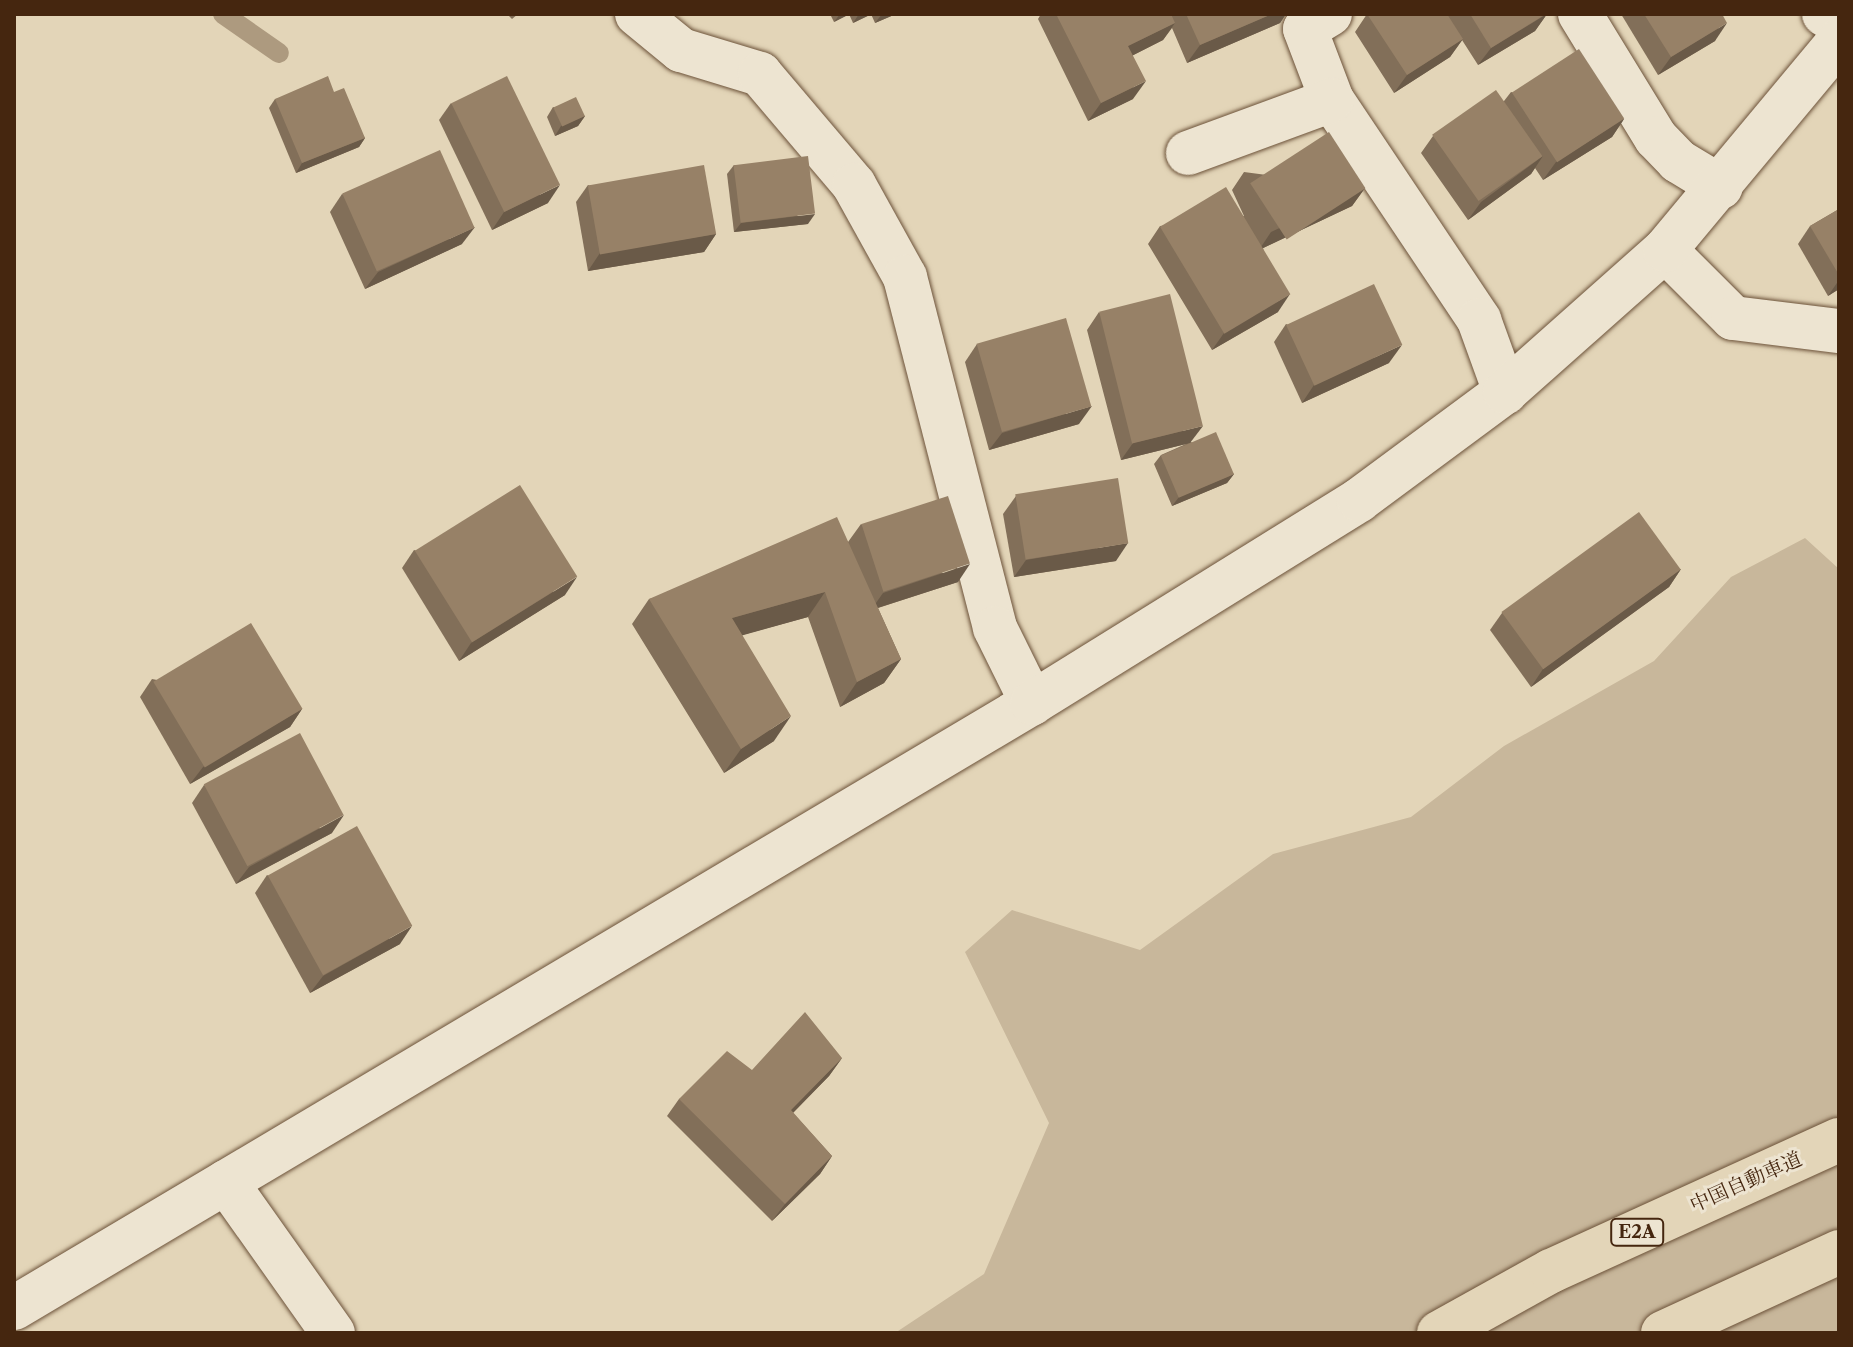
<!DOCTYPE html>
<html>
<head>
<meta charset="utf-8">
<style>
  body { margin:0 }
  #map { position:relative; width:1853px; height:1347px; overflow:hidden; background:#e3d5b8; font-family:"Libre Caslon Text","Noto Serif JP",serif }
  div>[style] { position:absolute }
  .green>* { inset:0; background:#c8b79b }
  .stream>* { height:20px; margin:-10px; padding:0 10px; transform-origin:10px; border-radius:10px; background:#ad9a7f }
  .roads { filter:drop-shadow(0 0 2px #6c5239) drop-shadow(0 0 2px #6c5239) }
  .street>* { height:44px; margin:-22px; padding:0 22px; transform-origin:22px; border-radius:22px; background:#ede4d1 }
  .secondary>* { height:44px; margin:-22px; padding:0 22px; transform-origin:22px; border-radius:22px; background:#ede4d1 }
  .highway>* { height:44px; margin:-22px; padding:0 22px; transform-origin:22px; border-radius:22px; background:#e3d5b8 }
  .wall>* { inset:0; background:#826f59 }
  .shaded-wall>* { inset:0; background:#6a5a48 }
  .building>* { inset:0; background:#978167; transform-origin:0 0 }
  span { translate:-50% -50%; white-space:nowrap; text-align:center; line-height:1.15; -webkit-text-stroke:6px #ede4d1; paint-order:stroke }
  .shield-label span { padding:2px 6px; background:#ede4d1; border:2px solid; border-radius:6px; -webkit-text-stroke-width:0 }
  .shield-label { font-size:18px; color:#45260f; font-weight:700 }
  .street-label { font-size:20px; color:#45260f }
  .frame { position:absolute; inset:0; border:16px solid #45260f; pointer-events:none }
</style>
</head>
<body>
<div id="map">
  <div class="green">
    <div style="clip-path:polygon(1805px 538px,1839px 569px,1839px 1333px,895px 1333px,984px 1274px,1049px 1123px,965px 952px,1012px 910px,1140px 950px,1273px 854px,1411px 817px,1504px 746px,1654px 661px,1731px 577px)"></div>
  </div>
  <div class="stream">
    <div style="left:223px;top:14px;width:68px;rotate:34.9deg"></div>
  </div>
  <div class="roads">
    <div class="street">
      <div style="left:637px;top:14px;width:57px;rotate:39.3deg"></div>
      <div style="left:681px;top:50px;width:83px;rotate:16.9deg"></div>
      <div style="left:760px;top:74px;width:145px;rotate:49.7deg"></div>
      <div style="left:854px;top:185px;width:105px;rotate:61deg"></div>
      <div style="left:905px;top:277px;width:362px;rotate:75.6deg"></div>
      <div style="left:995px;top:628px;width:84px;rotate:63.7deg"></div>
      <div style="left:1330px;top:14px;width:29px;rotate:149deg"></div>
      <div style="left:1305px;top:29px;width:76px;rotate:69.2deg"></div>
      <div style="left:1332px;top:100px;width:265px;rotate:56.2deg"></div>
      <div style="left:1479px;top:320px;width:77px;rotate:70.1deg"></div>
      <div style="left:1580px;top:14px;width:145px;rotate:58.5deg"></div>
      <div style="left:1656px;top:138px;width:32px;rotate:46deg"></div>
      <div style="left:1678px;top:161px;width:50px;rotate:31.2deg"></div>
      <div style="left:1824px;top:14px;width:17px;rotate:31deg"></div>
      <div style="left:1188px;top:153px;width:153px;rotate:-20.2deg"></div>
      <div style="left:1665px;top:250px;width:96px;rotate:45deg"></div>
      <div style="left:1733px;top:318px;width:107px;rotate:7deg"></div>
      <div style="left:226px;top:1182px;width:185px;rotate:54.7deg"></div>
    </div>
    <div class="secondary">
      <div style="left:14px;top:1308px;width:1184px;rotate:-30.72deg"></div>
      <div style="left:1032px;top:703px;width:385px;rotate:-31.8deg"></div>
      <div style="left:1359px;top:500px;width:182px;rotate:-36.5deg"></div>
      <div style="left:1505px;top:392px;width:214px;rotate:-41.6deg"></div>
      <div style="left:1665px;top:250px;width:272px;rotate:-50.2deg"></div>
    </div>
    <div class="highway">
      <div style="left:1439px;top:1333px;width:128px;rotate:-29deg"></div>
      <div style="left:1551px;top:1271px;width:316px;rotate:-24.5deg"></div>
      <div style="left:1663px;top:1333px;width:194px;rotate:-24.7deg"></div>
    </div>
  </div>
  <div class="wall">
    <div style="clip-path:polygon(507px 14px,518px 14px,512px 19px)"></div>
    <div style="clip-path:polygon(830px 14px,896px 14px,875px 23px,871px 14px,853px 23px,849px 14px,834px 22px)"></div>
    <div style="clip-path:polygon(1041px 14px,1286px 14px,1280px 23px,1187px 63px,1172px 28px,1163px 40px,1133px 55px,1133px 99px,1088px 121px,1038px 19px)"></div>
    <div style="clip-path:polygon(1367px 14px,1547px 14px,1535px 31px,1478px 65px,1462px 40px,1450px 57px,1394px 93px,1355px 32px)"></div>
    <div style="clip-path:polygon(1621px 14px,1722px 14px,1715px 41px,1658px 75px)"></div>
    <div style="clip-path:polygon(334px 92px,365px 138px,359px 147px,296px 173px,269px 108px,275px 99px)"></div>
    <div style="clip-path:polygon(1511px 92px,1624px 119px,1612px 137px,1543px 180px,1535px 168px,1531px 174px,1468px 220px,1421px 153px,1433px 136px,1504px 101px)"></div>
    <div style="clip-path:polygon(451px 103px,548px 203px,492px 230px,439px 120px)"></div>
    <div style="clip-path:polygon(553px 107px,585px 116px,578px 126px,555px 136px,547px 117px)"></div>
    <div style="clip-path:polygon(734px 165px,808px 224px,734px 232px,727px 174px)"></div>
    <div style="clip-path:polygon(1244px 172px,1365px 188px,1352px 206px,1263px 248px,1278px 312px,1212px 350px,1148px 244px,1160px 226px,1244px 216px,1232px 190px)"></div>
    <div style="clip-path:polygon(588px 185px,716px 234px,704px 252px,588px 271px,576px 202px)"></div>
    <div style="clip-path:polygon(342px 194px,462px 244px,365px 289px,330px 212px)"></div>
    <div style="clip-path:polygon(1839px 209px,1839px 289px,1828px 296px,1798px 244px,1810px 226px)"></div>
    <div style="clip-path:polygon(1099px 312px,1191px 442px,1234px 474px,1227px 483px,1172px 506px,1154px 464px,1161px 455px,1186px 444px,1121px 460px,1087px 330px)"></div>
    <div style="clip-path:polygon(1286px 324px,1389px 363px,1302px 403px,1274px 342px)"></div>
    <div style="clip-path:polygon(977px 344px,1079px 424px,989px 450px,965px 362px)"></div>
    <div style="clip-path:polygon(1016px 496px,1116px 561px,1014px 577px,1003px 514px)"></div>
    <div style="clip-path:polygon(861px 524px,958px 582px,878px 608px,901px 659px,884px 683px,840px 707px,808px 617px,742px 635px,774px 741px,724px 773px,632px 624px,649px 599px,848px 542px)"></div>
    <div style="clip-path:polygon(414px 550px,565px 595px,459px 661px,402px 568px)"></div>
    <div style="clip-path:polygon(1681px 569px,1669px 587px,1531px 687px,1490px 630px,1502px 613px)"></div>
    <div style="clip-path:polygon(152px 679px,302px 709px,290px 727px,190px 784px,140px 697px)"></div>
    <div style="clip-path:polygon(204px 785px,332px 833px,236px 884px,192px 803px)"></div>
    <div style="clip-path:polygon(267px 875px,400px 944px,310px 993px,255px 893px)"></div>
    <div style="clip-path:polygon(842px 1058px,829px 1076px,793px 1113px,832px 1156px,820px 1174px,772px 1221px,667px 1116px,679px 1099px,752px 1070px)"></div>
  </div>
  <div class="shaded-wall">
    <div style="clip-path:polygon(840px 14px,850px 14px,834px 22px)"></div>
    <div style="clip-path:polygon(859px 14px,872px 14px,853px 23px)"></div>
    <div style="clip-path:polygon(882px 14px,896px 14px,875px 23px)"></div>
    <div style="clip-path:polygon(1272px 14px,1286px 14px,1280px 23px,1187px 63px,1200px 45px)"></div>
    <div style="clip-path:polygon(1547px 14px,1535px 31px,1478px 65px,1491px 48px)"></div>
    <div style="clip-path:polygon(1175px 23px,1163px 40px,1116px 64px,1128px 46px)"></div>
    <div style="clip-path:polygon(1727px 23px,1715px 41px,1658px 75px,1671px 57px)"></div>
    <div style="clip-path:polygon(1463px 39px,1450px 57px,1394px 93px,1407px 75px)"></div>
    <div style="clip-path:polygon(1146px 81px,1133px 99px,1088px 121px,1101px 103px)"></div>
    <div style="clip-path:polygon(585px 116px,578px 126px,555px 136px,561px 126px)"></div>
    <div style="clip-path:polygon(1624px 119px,1612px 137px,1543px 180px,1556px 162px)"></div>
    <div style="clip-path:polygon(365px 138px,359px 147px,296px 173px,302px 163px)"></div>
    <div style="clip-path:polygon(1543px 156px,1531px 174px,1468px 220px,1481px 202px)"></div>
    <div style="clip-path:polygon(560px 185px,548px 203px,492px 230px,504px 212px)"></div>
    <div style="clip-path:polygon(1365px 188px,1352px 206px,1259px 250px,1271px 232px)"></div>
    <div style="clip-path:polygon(815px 214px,808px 224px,734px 232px,741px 223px)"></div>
    <div style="clip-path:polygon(475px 227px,462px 244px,365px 289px,378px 272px)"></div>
    <div style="clip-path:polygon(716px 234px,704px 252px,588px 271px,600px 253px)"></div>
    <div style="clip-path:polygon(1839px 280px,1839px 289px,1828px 296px)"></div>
    <div style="clip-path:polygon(1290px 294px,1278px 312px,1212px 350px,1224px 333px)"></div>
    <div style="clip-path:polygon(1402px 345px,1389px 363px,1302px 403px,1314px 385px)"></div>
    <div style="clip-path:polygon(1092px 406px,1079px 424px,989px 450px,1002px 433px)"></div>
    <div style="clip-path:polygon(1203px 426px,1190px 443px,1121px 460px,1133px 443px)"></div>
    <div style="clip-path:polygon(1234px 474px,1227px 483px,1172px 506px,1179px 497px)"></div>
    <div style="clip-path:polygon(1128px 543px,1116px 561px,1014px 577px,1026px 560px)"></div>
    <div style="clip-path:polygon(970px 564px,958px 582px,871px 610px,883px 593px)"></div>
    <div style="clip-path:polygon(1681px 569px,1669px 587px,1531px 687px,1543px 669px)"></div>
    <div style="clip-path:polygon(577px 577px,565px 595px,459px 661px,471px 643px)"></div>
    <div style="clip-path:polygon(825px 592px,808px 617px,715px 643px,732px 618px)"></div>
    <div style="clip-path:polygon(901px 659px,884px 683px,840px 707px,857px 682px)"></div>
    <div style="clip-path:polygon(302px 709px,290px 727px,190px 784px,203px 767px)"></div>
    <div style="clip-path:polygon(791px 716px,774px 741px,724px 773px,741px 749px)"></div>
    <div style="clip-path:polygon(344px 815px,332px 833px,236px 884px,249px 867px)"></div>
    <div style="clip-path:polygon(412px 926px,400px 944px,310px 993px,323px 976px)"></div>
    <div style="clip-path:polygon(842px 1058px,829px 1076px,778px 1128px,791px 1110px)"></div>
    <div style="clip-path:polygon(832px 1156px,820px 1174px,772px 1221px,785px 1204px)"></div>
  </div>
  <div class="building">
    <div style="clip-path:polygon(1056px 14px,1171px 14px,1175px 23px,1128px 46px,1146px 81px,1101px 103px)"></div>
    <div style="clip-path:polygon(1186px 14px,1272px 14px,1200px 45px)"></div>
    <div style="clip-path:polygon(1367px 14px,1447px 14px,1463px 39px,1407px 75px)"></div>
    <div style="clip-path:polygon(1470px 14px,1546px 14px,1491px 48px)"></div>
    <div style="clip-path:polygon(1644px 14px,1722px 14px,1727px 23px,1671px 57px)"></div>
    <div style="left:1579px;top:49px;width:83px;height:80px;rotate:57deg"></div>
    <div style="clip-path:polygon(328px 76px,334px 92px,344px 88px,365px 138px,302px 163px,275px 99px)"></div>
    <div style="left:507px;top:76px;width:121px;height:62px;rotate:64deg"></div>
    <div style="left:1496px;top:90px;width:81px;height:78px;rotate:55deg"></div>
    <div style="left:576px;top:97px;width:21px;height:25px;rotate:65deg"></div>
    <div style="left:1329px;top:132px;width:67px;height:94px;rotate:57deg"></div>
    <div style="left:440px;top:150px;width:85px;height:107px;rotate:66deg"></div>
    <div style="left:808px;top:156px;width:58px;height:75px;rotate:83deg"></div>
    <div style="left:704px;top:165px;width:70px;height:118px;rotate:80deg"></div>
    <div style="left:1226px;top:187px;width:125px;height:77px;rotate:59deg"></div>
    <div style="clip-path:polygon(1839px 209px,1839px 275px,1810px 226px)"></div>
    <div style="left:1374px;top:284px;width:67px;height:97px;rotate:65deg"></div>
    <div style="left:1170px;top:294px;width:136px;height:73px;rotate:76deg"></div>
    <div style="left:1066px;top:318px;width:92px;height:93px;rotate:74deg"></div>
    <div style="left:1216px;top:432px;width:46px;height:60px;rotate:67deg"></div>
    <div style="left:1118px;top:478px;width:66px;height:104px;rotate:81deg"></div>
    <div style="left:520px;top:485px;width:108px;height:124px;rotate:58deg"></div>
    <div style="left:948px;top:496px;width:71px;height:91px;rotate:72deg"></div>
    <div style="left:1639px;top:512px;width:71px;height:170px;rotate:54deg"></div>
    <div style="clip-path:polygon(837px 517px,901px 659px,857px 682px,825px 592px,732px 618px,791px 716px,741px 749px,649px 599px)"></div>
    <div style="left:251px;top:623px;width:100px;height:114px;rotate:59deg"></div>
    <div style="left:300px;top:733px;width:93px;height:109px;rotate:62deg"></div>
    <div style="left:357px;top:826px;width:114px;height:102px;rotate:61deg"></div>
    <div style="clip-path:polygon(805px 1012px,842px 1058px,791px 1110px,832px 1156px,785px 1204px,679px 1099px,727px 1051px,752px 1070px)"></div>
  </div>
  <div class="shield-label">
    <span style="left:1637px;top:1232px">E2A</span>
  </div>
  <div class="street-label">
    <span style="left:1746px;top:1182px;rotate:-24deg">中国自動車道</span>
  </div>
  <div class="frame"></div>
</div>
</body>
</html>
